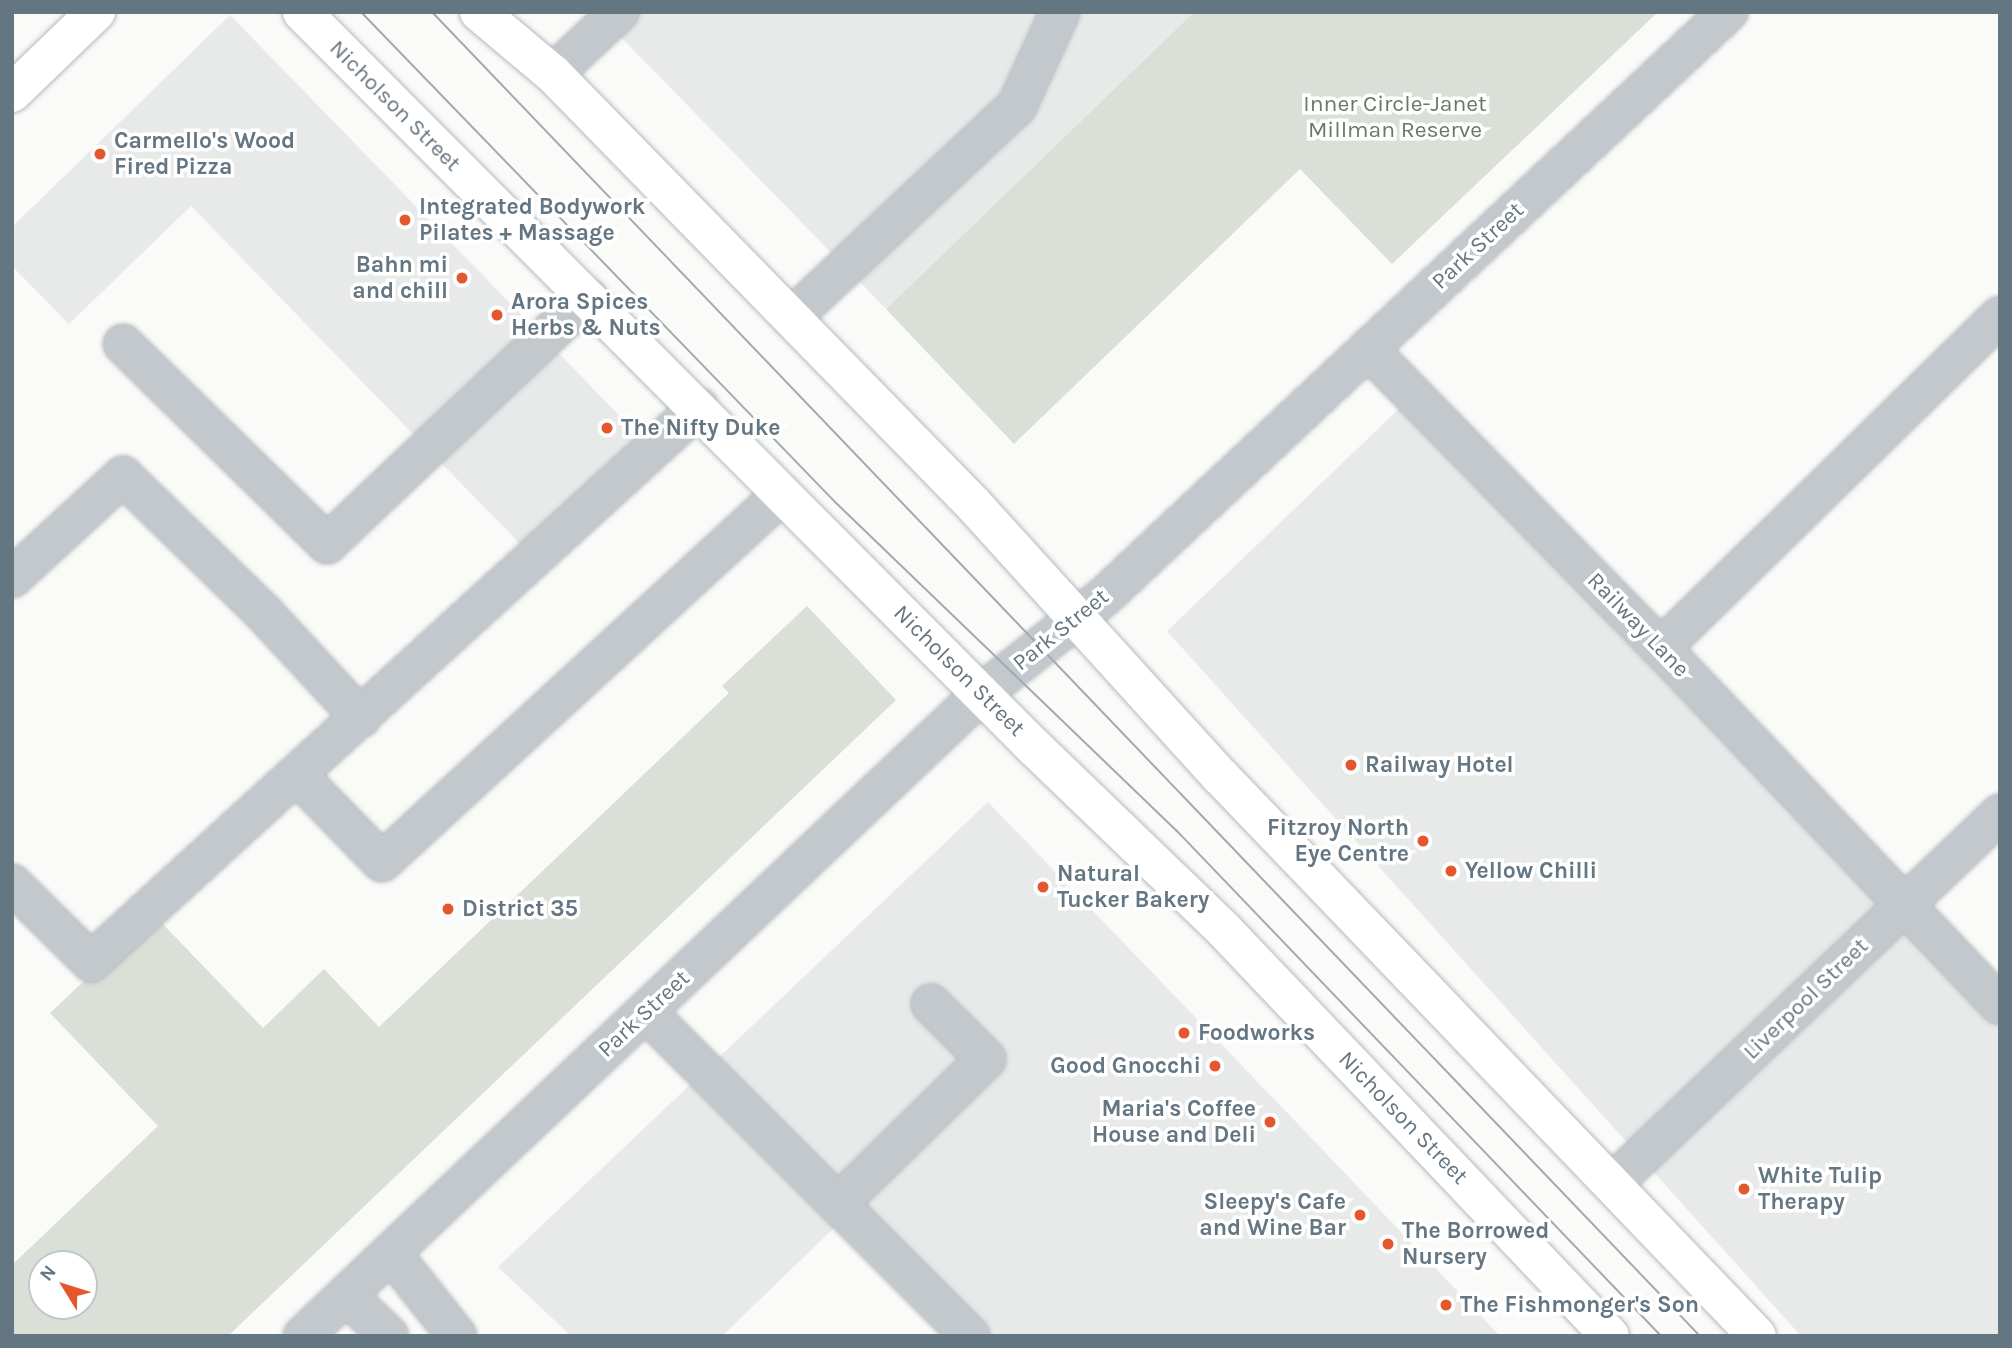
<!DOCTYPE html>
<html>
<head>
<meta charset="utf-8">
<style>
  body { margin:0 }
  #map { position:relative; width:2012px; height:1348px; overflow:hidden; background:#fafaf8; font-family:Karla,sans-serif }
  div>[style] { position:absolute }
  .built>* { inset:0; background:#e8e9e9 }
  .green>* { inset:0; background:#dadfd7 }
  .roads { filter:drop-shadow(0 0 2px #b5babe) drop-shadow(0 0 2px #b5babe) }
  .minor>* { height:38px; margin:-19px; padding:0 19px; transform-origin:19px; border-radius:19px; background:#c3c8cc }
  .major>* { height:38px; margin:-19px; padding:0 19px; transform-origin:19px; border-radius:19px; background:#fff }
  .tram>* { height:2px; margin:-1px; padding:0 1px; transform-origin:1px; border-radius:1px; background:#a2aab0 }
  .dots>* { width:19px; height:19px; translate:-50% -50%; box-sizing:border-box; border:4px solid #fff; border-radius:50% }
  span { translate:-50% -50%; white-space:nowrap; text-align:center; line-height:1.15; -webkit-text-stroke:7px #fff; paint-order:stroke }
  .park-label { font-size:23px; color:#687a64 }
  .street-label { font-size:23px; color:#657683 }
  .poi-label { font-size:23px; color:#657683; font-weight:700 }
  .left { translate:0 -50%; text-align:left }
  .right { translate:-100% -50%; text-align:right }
  .frame { position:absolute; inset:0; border:14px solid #657683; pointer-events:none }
  .north { position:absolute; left:28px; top:1250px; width:70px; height:70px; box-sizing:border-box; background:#fff; border:2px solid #c1c8cd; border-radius:50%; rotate:308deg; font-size:19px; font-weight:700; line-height:28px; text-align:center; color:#657683 }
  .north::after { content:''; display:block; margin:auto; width:24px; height:32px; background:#e4572e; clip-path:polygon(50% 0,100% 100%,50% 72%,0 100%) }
</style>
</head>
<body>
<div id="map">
  <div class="built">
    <div style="clip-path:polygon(619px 12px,1194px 12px,886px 309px,617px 33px)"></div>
    <div style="clip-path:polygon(230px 15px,644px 441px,529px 553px,191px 206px,69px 324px,12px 266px,12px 227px)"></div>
    <div style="clip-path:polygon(1404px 404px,2000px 1028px,2000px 1336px,1801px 1336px,1167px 631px)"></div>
    <div style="clip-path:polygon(988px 802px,1299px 1125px,1500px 1336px,991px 1336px,861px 1202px,722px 1336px,571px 1336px,498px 1267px)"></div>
  </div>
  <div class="green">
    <div style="clip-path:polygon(1194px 12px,1658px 12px,1392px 264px,1300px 169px,1014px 444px,886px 309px)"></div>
    <div style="clip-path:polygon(evenodd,807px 606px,896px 700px,228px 1336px,12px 1336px,12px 1265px,158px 1126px,50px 1013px,154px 915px,263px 1028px,324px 969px,379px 1027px,729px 693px,722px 686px,807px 606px,42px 1264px,84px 1264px,84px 1306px,42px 1306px,42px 1264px)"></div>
  </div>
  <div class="roads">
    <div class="minor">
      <div style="left:553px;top:74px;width:91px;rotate:-43.2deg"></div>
      <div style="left:791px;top:318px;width:310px;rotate:-43.2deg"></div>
      <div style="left:1017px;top:106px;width:103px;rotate:-65.4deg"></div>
      <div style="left:123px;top:344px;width:286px;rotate:44.4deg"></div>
      <div style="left:327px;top:544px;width:359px;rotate:-43.4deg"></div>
      <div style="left:1368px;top:349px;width:419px;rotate:45.6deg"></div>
      <div style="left:1661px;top:648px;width:492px;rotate:46.5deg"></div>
      <div style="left:12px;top:578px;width:151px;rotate:-42.6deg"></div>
      <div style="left:123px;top:476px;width:192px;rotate:44.2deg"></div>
      <div style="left:261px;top:610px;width:147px;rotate:47.2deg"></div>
      <div style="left:1661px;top:648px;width:474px;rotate:-44.4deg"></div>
      <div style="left:298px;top:776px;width:120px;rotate:45.7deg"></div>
      <div style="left:382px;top:862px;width:544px;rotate:-42.61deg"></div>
      <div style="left:12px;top:884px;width:111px;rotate:44.6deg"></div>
      <div style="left:91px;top:962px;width:823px;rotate:-42.39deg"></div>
      <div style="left:646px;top:1012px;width:458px;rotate:45deg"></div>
      <div style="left:1613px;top:1183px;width:535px;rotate:-43.64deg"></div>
      <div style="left:839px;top:1203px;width:206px;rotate:-44.4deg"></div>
      <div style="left:986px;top:1059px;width:78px;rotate:-135deg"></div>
      <div style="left:391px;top:1253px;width:106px;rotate:51.5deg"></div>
      <div style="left:346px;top:1295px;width:59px;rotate:43.6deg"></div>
      <div style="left:303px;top:1336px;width:935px;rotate:-43.44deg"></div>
      <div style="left:982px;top:693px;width:158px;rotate:-38.3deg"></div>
      <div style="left:1106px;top:595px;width:853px;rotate:-43.15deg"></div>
    </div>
    <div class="major">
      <div style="left:302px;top:12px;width:1039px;rotate:45.12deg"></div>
      <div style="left:1035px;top:748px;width:262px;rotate:43.9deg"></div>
      <div style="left:1224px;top:930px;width:560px;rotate:46.45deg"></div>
      <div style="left:479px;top:12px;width:97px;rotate:40deg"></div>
      <div style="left:553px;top:74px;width:602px;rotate:45.67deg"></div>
      <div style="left:974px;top:505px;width:367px;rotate:47.8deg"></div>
      <div style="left:1221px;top:777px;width:774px;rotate:46.2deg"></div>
      <div style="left:12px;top:93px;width:117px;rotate:-44deg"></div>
    </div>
  </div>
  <div class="tram">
    <div style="left:361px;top:12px;width:683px;rotate:45.95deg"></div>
    <div style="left:836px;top:503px;width:472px;rotate:43.9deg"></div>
    <div style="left:1176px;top:830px;width:701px;rotate:46.21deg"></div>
    <div style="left:432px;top:12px;width:1833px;rotate:46.24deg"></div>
  </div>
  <div class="dots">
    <div style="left:100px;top:154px;background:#e4572e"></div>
    <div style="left:405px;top:220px;background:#e4572e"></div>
    <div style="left:462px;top:278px;background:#e4572e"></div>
    <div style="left:497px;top:315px;background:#e4572e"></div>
    <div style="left:607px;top:428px;background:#e4572e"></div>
    <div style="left:1351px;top:765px;background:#e4572e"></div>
    <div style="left:1423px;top:841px;background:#e4572e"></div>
    <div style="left:1451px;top:871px;background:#e4572e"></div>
    <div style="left:1043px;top:887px;background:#e4572e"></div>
    <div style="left:448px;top:909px;background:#e4572e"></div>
    <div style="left:1184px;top:1033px;background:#e4572e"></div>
    <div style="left:1215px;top:1066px;background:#e4572e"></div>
    <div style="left:1270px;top:1122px;background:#e4572e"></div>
    <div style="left:1744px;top:1189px;background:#e4572e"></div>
    <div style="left:1360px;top:1215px;background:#e4572e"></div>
    <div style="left:1388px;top:1244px;background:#e4572e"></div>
    <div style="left:1446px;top:1305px;background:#e4572e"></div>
  </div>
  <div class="park-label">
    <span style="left:1395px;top:117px">Inner Circle-Janet<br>Millman Reserve</span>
  </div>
  <div class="street-label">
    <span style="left:395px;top:106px;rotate:45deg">Nicholson Street</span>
    <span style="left:1478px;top:246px;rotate:-43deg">Park Street</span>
    <span style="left:1638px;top:625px;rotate:46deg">Railway Lane</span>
    <span style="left:1061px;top:630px;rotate:-39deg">Park Street</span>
    <span style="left:959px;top:671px;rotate:45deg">Nicholson Street</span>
    <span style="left:1806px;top:999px;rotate:-44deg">Liverpool Street</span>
    <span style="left:644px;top:1014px;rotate:-43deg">Park Street</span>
    <span style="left:1403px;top:1118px;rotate:46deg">Nicholson Street</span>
  </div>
  <div class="poi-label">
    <span class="left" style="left:114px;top:154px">Carmello's Wood<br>Fired Pizza</span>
    <span class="left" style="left:419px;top:220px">Integrated Bodywork<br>Pilates + Massage</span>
    <span class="right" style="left:448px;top:278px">Bahn mi<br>and chill</span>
    <span class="left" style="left:511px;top:315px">Arora Spices<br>Herbs &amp; Nuts</span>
    <span class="left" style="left:621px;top:428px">The Nifty Duke</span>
    <span class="left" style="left:1365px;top:765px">Railway Hotel</span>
    <span class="right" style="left:1409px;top:841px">Fitzroy North<br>Eye Centre</span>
    <span class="left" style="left:1465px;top:871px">Yellow Chilli</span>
    <span class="left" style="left:1057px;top:887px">Natural<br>Tucker Bakery</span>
    <span class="left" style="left:462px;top:909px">District 35</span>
    <span class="left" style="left:1198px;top:1033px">Foodworks</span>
    <span class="right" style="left:1201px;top:1066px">Good Gnocchi</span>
    <span class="right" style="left:1256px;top:1122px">Maria's Coffee<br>House and Deli</span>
    <span class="left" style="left:1758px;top:1189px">White Tulip<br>Therapy</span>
    <span class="right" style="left:1346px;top:1215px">Sleepy's Cafe<br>and Wine Bar</span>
    <span class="left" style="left:1402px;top:1244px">The Borrowed<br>Nursery</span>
    <span class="left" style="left:1460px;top:1305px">The Fishmonger's Son</span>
  </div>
  <div class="frame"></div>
  <div class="north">N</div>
</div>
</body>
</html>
